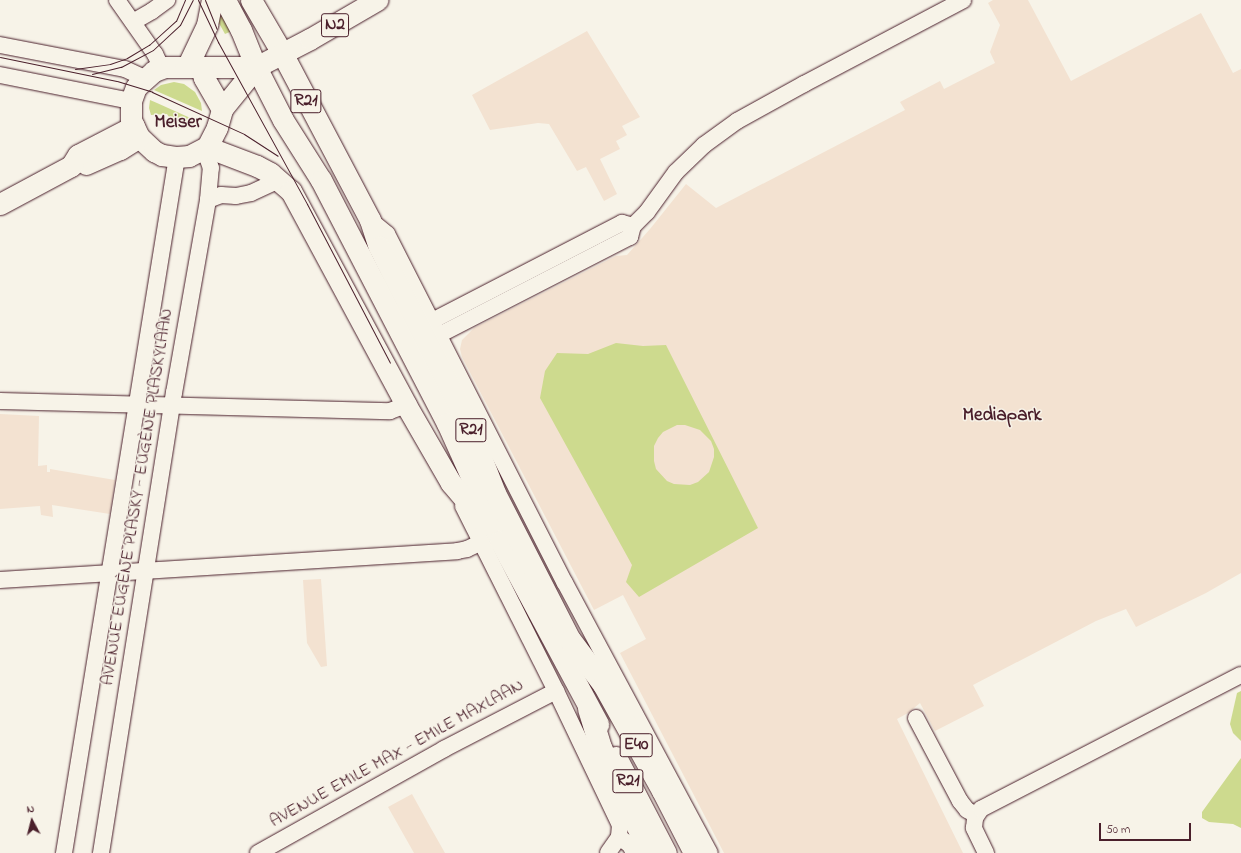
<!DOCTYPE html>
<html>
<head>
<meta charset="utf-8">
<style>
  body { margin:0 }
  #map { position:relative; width:1241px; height:853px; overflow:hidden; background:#f7f3e8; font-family:"Indie Flower",sans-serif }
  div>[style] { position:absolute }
  .built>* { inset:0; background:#f3e2d1 }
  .green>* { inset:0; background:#cdda8e }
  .roads { filter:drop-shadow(0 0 1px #4a1f2b) drop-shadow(0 0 1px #4a1f2b) }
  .minor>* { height:16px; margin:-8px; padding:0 8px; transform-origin:8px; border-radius:8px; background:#f7f3e8 }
  .major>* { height:21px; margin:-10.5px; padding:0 10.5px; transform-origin:10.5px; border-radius:10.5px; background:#f7f3e8 }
  .highway>* { height:22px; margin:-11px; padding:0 11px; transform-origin:11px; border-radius:11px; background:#f7f3e8 }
  .tram>* { height:1px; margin:-0.5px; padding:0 0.5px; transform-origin:0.5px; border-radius:0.5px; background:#4a1f2b }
  span { translate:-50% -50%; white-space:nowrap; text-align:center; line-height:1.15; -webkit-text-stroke:3px #f7f3e8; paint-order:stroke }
  .shield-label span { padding:1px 3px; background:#f7f3e8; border:1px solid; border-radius:3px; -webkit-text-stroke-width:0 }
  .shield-label { font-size:17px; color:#4a1f2b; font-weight:700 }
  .street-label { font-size:18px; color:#4a1f2b }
  .neighbourhood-label { font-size:19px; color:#4a1f2b; font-weight:700 }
  .north { position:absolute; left:12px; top:801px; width:40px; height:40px; -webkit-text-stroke:3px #f7f3e8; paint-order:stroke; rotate:353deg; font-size:11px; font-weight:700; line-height:16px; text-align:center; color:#4a1f2b }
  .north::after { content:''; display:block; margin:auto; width:14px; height:18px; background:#4a1f2b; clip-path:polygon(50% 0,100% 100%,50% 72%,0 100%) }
  .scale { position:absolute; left:1099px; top:823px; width:92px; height:18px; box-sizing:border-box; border:2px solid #4a1f2b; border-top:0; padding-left:5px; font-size:12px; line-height:14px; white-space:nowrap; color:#4a1f2b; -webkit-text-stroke:3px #f7f3e8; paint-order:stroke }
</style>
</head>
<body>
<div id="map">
  <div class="built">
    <div style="clip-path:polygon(993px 0,1028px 0,1071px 81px,1201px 13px,1233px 73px,1241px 69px,1241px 573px,1206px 593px,1136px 627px,1126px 609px,1096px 621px,973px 685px,984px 706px,935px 731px,920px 703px,908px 713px,897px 719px,963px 853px,724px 853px,620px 653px,646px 639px,623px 595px,594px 610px,462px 357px,460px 349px,462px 340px,474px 328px,616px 256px,627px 255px,650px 229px,686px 184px,716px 208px,905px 110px,900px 102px,940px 81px,944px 89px,995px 63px,990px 52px,1000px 25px,988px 3px)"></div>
    <div style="clip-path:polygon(587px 31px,640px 117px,622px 126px,627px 135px,616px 141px,620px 149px,600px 159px,617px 194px,604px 201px,586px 167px,577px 171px,549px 124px,538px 123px,490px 130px,472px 95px)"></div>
    <div style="clip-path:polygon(0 414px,39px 416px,38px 466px,47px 465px,47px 472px,50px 472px,50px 469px,115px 480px,110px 514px,52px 505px,53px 517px,41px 515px,40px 506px,0 509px)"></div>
    <div style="clip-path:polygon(321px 579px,327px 666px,321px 667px,307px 643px,303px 580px)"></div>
    <div style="clip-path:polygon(412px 794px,428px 823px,445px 853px,414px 853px,388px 807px)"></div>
  </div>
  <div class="green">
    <div style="clip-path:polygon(217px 4px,232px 31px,225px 34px,214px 14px)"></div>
    <div style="clip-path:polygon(174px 82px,184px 84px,195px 92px,201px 103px,202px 111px,154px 90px,161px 85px)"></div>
    <div style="clip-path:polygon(150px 100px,157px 103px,197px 121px,186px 128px,176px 128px,167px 114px,151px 115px,149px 108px)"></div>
    <div style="clip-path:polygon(evenodd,616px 343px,643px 346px,666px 345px,758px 528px,639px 597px,626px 582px,632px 565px,540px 398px,545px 371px,557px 353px,588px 354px,616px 343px,677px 425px,685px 425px,700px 430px,711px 441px,714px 449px,714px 457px,709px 472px,698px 482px,690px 485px,674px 484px,667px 481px,656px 469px,654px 461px,654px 446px,658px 438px,663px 432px,677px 425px)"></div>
    <div style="clip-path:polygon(1241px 691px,1241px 741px,1233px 733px,1230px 724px,1237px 693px)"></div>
    <div style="clip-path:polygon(1241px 758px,1241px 828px,1233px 824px,1209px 822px,1202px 818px,1202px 812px)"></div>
  </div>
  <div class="roads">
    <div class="minor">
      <div style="left:117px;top:0;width:66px;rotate:54.9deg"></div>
      <div style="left:155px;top:54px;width:14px;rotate:65deg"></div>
      <div style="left:133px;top:22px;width:22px;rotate:-30deg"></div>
      <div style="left:152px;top:11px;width:19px;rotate:-36deg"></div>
      <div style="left:0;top:45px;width:127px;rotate:10.9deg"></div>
      <div style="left:125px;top:69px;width:21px;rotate:25deg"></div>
      <div style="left:0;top:75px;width:134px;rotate:11.2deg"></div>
      <div style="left:208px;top:200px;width:14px;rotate:-21deg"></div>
      <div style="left:221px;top:195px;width:15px;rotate:4deg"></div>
      <div style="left:236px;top:196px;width:15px;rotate:-11deg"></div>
      <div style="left:251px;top:193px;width:31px;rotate:-25deg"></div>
      <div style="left:370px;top:220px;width:22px;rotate:39deg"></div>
      <div style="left:387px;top:234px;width:392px;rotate:63deg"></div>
      <div style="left:565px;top:583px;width:306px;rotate:61.8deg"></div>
      <div style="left:432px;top:321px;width:214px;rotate:-27.3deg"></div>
      <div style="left:622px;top:223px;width:11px;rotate:15deg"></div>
      <div style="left:439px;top:335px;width:215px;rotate:-27.2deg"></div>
      <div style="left:630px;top:237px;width:11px;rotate:-75deg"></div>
      <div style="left:633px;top:226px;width:20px;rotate:-45deg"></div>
      <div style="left:647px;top:212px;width:49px;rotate:-54.1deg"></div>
      <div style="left:676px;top:172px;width:39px;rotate:-44deg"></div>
      <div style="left:704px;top:145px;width:41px;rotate:-36deg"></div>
      <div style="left:737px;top:121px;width:77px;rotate:-28.9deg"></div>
      <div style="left:804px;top:84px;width:180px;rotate:-27.8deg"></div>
      <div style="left:0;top:401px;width:390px;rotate:1.5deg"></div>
      <div style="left:390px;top:411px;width:17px;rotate:-21deg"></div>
      <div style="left:463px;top:506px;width:207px;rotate:63.3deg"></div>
      <div style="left:556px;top:691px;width:148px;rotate:64.5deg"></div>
      <div style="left:620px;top:825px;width:12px;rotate:95deg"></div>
      <div style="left:619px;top:837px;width:19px;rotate:125deg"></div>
      <div style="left:0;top:580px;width:458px;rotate:-3.6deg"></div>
      <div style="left:457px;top:551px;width:10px;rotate:-11deg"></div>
      <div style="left:467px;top:549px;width:17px;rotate:-25deg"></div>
      <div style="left:916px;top:718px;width:94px;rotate:62.1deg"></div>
      <div style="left:960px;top:801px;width:11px;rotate:52deg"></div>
      <div style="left:967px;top:810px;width:10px;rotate:29deg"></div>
      <div style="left:619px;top:837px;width:14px;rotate:36deg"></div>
      <div style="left:630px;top:845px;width:9px;rotate:63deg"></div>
      <div style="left:64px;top:853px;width:705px;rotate:-80.78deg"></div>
      <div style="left:101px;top:853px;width:466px;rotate:-81deg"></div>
      <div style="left:174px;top:393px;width:196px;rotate:-80deg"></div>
      <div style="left:208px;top:200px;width:32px;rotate:-85deg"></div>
      <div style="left:211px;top:168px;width:20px;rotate:-110deg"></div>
      <div style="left:258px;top:853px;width:213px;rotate:-29.2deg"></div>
      <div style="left:444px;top:749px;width:126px;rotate:-27.4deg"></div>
      <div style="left:986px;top:853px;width:28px;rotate:-116deg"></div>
      <div style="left:974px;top:828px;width:10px;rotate:-84deg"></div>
      <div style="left:975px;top:818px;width:11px;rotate:-56deg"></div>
      <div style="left:981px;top:809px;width:292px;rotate:-27.3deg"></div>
    </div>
    <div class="major">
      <div style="left:225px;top:0;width:34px;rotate:62deg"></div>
      <div style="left:241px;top:30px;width:40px;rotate:68deg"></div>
      <div style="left:256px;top:67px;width:59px;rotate:63deg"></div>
      <div style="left:283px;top:120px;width:71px;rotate:57.7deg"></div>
      <div style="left:321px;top:180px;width:274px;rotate:62.6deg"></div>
      <div style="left:447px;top:423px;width:129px;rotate:65.8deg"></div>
      <div style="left:500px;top:541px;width:208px;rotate:61.8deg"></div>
      <div style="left:251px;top:0;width:61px;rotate:59.7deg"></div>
      <div style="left:282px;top:53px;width:189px;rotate:62.2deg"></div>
      <div style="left:370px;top:220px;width:28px;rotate:72deg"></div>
      <div style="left:379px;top:247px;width:198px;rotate:63.3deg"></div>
      <div style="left:468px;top:424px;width:74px;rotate:68.6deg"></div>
      <div style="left:495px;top:493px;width:184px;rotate:62.9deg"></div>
      <div style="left:187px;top:67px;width:47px;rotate:-64.5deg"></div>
      <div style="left:207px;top:25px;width:25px;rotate:-79deg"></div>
      <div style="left:256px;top:67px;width:91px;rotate:180deg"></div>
      <div style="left:165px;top:67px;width:12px;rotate:160deg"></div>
      <div style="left:154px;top:71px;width:24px;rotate:138deg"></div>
      <div style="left:136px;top:87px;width:15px;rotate:110deg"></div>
      <div style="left:131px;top:101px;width:19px;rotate:90deg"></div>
      <div style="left:131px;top:120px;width:19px;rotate:65deg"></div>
      <div style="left:139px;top:137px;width:21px;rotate:43deg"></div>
      <div style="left:154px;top:151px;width:9px;rotate:27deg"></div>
      <div style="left:162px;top:155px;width:15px;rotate:8deg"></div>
      <div style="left:177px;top:157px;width:12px;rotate:-5deg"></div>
      <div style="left:189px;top:156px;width:20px;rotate:-27deg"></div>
      <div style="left:207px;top:147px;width:22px;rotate:-63deg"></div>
      <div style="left:217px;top:127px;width:19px;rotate:-74deg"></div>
      <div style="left:222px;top:109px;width:54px;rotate:-51deg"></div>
      <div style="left:256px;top:67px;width:61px;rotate:-27.4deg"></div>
      <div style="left:310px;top:39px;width:78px;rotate:-30.2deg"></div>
      <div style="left:201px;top:68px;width:10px;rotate:73deg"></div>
      <div style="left:204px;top:78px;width:36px;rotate:60deg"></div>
      <div style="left:207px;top:147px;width:53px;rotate:20.8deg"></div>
      <div style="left:257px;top:166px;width:15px;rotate:28deg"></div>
      <div style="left:270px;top:173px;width:28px;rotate:41deg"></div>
      <div style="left:291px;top:191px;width:243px;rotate:61.7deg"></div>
      <div style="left:406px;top:405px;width:90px;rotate:60deg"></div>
      <div style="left:451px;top:483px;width:54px;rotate:49.5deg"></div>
      <div style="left:86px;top:164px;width:37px;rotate:-24deg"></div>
      <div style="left:120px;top:149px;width:22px;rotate:-32deg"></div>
      <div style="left:0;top:204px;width:81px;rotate:-28.2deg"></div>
      <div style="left:71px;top:166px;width:13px;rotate:-58deg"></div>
      <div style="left:78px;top:155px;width:63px;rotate:-27.4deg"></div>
      <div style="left:616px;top:757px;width:108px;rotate:62.5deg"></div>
    </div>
    <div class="highway">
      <div style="left:571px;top:641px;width:55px;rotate:53.1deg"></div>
      <div style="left:604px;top:685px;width:121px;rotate:60.9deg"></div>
      <div style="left:663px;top:791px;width:70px;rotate:62.7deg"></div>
      <div style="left:589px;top:709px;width:41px;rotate:72.9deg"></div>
      <div style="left:601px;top:748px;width:116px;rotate:65deg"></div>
    </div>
  </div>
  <div class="tram">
    <div style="left:198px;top:0;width:47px;rotate:64.5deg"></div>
    <div style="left:218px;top:42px;width:185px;rotate:61.2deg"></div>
    <div style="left:307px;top:204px;width:179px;rotate:62.4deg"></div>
    <div style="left:205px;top:0;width:31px;rotate:68deg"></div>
    <div style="left:0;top:57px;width:119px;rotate:11.6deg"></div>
    <div style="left:117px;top:81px;width:37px;rotate:17deg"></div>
    <div style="left:152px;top:92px;width:101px;rotate:24.5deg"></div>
    <div style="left:244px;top:134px;width:40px;rotate:32.9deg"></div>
    <div style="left:75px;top:69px;width:35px;rotate:-8deg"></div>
    <div style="left:110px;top:64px;width:18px;rotate:-19deg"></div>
    <div style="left:127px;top:58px;width:26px;rotate:-31deg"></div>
    <div style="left:149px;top:45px;width:36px;rotate:-42deg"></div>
    <div style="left:176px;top:21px;width:23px;rotate:-67deg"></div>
    <div style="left:92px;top:74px;width:30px;rotate:-14deg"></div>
    <div style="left:121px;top:67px;width:36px;rotate:-28deg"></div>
    <div style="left:153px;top:50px;width:37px;rotate:-43deg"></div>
    <div style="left:180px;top:25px;width:28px;rotate:-63deg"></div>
  </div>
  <div class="shield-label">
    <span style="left:335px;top:25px">N2</span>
    <span style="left:306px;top:101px">R21</span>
    <span style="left:471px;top:430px">R21</span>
    <span style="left:636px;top:745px">E40</span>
    <span style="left:628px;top:781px">R21</span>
  </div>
  <div class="street-label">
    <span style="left:138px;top:497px;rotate:-81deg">AVENUE EUGÈNE PLASKY - EUGÈNE PLASKYLAAN</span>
    <span style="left:397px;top:754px;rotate:-29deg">AVENUE EMILE MAX - EMILE MAXLAAN</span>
  </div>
  <div class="neighbourhood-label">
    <span style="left:178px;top:123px">Meiser</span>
    <span style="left:1002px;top:416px">Mediapark</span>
  </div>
  <div class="north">N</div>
  <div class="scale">50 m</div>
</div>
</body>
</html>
